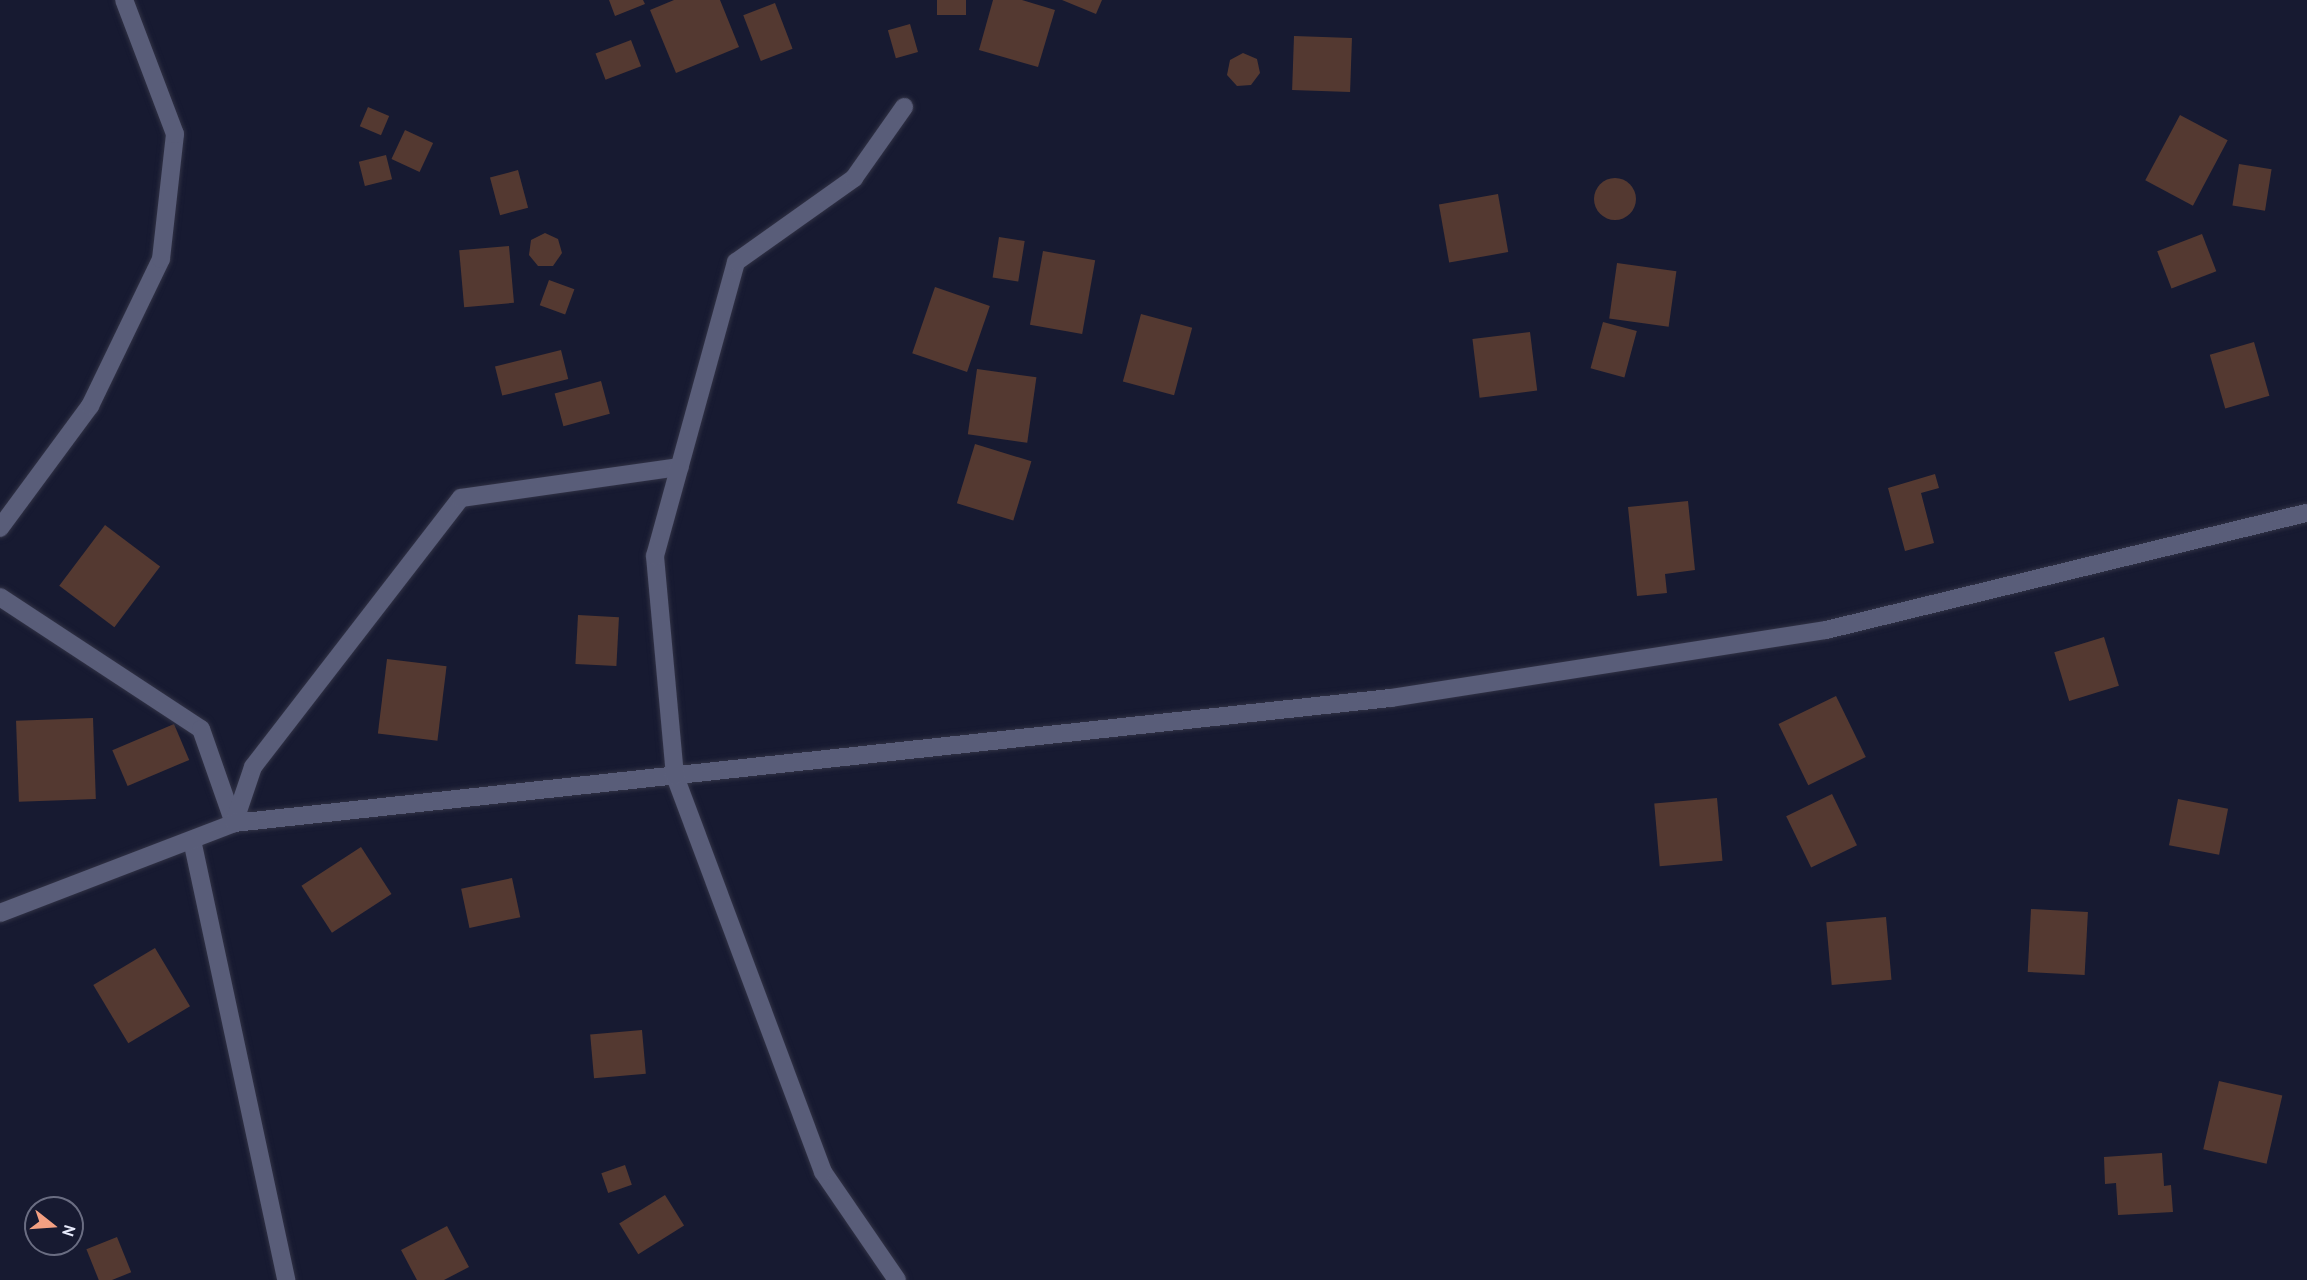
<!DOCTYPE html>
<html>
<head>
<meta charset="utf-8">
<style>
  body { margin:0 }
  #map { position:relative; width:2307px; height:1280px; overflow:hidden; background:#171a31; font-family:"PT Sans",sans-serif }
  div>[style] { position:absolute }
  .building>* { inset:0; background:#543931; transform-origin:0 0 }
  .round { border-radius:50% }
  .roads { filter:drop-shadow(0 0 2px #313245) drop-shadow(0 0 2px #313245) }
  .street>* { height:18px; margin:-9px; padding:0 9px; transform-origin:9px; border-radius:9px; background:#595d79 }
  span { translate:-50% -50%; white-space:nowrap; text-align:center; line-height:1.15; -webkit-text-stroke:5px #171a31; paint-order:stroke }
  .north { position:absolute; left:24px; top:1196px; width:60px; height:60px; box-sizing:border-box; background:#171a31; border:2px solid #6a6d82; border-radius:50%; rotate:107deg; font-size:16px; font-weight:700; line-height:24px; text-align:center; color:#e7eafb }
  .north::after { content:''; display:block; margin:auto; width:21px; height:27px; background:#f3a082; clip-path:polygon(50% 0,100% 100%,50% 72%,0 100%) }
</style>
</head>
<body>
<div id="map">
  <div class="building">
    <div style="clip-path:polygon(609px 0,643px 0,645px 4px,615px 16px)"></div>
    <div style="clip-path:polygon(674px 0,720px 0,739px 47px,676px 73px,650px 10px)"></div>
    <div style="left:937px;top:0;width:29px;height:15px"></div>
    <div style="clip-path:polygon(993px 0,1022px 0,1055px 10px,1038px 67px,979px 50px)"></div>
    <div style="clip-path:polygon(1062px 0,1102px 0,1096px 14px)"></div>
    <div style="left:775px;top:3px;width:49px;height:34px;rotate:69deg"></div>
    <div style="left:910px;top:24px;width:29px;height:23px;rotate:74deg"></div>
    <div style="left:1294px;top:36px;width:58px;height:54px;rotate:2deg"></div>
    <div style="left:631px;top:40px;width:28px;height:38px;rotate:69deg"></div>
    <div style="clip-path:polygon(1243px 53px,1257px 59px,1260px 73px,1251px 85px,1237px 86px,1227px 75px,1230px 60px)"></div>
    <div style="left:368px;top:107px;width:23px;height:21px;rotate:23deg"></div>
    <div style="left:2180px;top:115px;width:54px;height:74px;rotate:28deg"></div>
    <div style="left:405px;top:130px;width:31px;height:32px;rotate:25deg"></div>
    <div style="left:386px;top:155px;width:25px;height:28px;rotate:76deg"></div>
    <div style="left:2239px;top:164px;width:33px;height:42px;rotate:9deg"></div>
    <div style="left:518px;top:170px;width:39px;height:29px;rotate:75deg"></div>
    <div class="round" style="left:1594px;top:178px;width:42px;height:42px"></div>
    <div style="left:1498px;top:194px;width:59px;height:60px;rotate:80deg"></div>
    <div style="clip-path:polygon(545px 233px,558px 239px,562px 253px,553px 266px,538px 266px,529px 255px,531px 240px)"></div>
    <div style="left:2202px;top:234px;width:40px;height:48px;rotate:69deg"></div>
    <div style="left:999px;top:237px;width:26px;height:41px;rotate:9deg"></div>
    <div style="left:509px;top:246px;width:57px;height:50px;rotate:85deg"></div>
    <div style="left:1043px;top:251px;width:53px;height:75px;rotate:10deg"></div>
    <div style="left:1617px;top:263px;width:60px;height:56px;rotate:8deg"></div>
    <div style="left:549px;top:280px;width:27px;height:27px;rotate:20deg"></div>
    <div style="left:935px;top:287px;width:58px;height:70px;rotate:19deg"></div>
    <div style="left:1141px;top:314px;width:53px;height:70px;rotate:15deg"></div>
    <div style="left:1603px;top:322px;width:35px;height:48px;rotate:15deg"></div>
    <div style="left:1530px;top:332px;width:59px;height:58px;rotate:83deg"></div>
    <div style="left:2254px;top:342px;width:56px;height:46px;rotate:74deg"></div>
    <div style="left:561px;top:350px;width:30px;height:68px;rotate:76deg"></div>
    <div style="left:977px;top:369px;width:60px;height:66px;rotate:8deg"></div>
    <div style="left:601px;top:381px;width:34px;height:48px;rotate:75deg"></div>
    <div style="left:975px;top:444px;width:59px;height:62px;rotate:17deg"></div>
    <div style="clip-path:polygon(1935px 474px,1939px 488px,1921px 493px,1934px 543px,1905px 551px,1888px 488px)"></div>
    <div style="clip-path:polygon(1688px 501px,1695px 570px,1665px 574px,1667px 593px,1637px 596px,1628px 507px)"></div>
    <div style="left:105px;top:525px;width:69px;height:76px;rotate:37deg"></div>
    <div style="left:578px;top:615px;width:41px;height:49px;rotate:3deg"></div>
    <div style="left:2104px;top:637px;width:51px;height:52px;rotate:73deg"></div>
    <div style="left:387px;top:659px;width:60px;height:75px;rotate:7deg"></div>
    <div style="left:1836px;top:696px;width:68px;height:64px;rotate:64deg"></div>
    <div style="left:93px;top:718px;width:81px;height:77px;rotate:88deg"></div>
    <div style="left:174px;top:724px;width:39px;height:67px;rotate:67deg"></div>
    <div style="left:1832px;top:794px;width:57px;height:51px;rotate:64deg"></div>
    <div style="left:1717px;top:798px;width:63px;height:63px;rotate:85deg"></div>
    <div style="left:2178px;top:799px;width:51px;height:47px;rotate:11deg"></div>
    <div style="left:361px;top:847px;width:56px;height:71px;rotate:57deg"></div>
    <div style="left:512px;top:878px;width:40px;height:52px;rotate:78deg"></div>
    <div style="left:2031px;top:909px;width:57px;height:63px;rotate:3deg"></div>
    <div style="left:1886px;top:917px;width:63px;height:60px;rotate:85deg"></div>
    <div style="left:155px;top:948px;width:68px;height:72px;rotate:59deg"></div>
    <div style="left:642px;top:1030px;width:44px;height:52px;rotate:85deg"></div>
    <div style="left:2219px;top:1081px;width:65px;height:70px;rotate:13deg"></div>
    <div style="clip-path:polygon(2162px 1153px,2164px 1186px,2171px 1185px,2173px 1212px,2118px 1215px,2116px 1183px,2105px 1184px,2104px 1157px)"></div>
    <div style="left:625px;top:1165px;width:21px;height:25px;rotate:71deg"></div>
    <div style="left:665px;top:1195px;width:36px;height:54px;rotate:58deg"></div>
    <div style="clip-path:polygon(447px 1226px,469px 1267px,444px 1280px,417px 1280px,401px 1250px)"></div>
    <div style="left:117px;top:1237px;width:38px;height:33px;rotate:68deg"></div>
  </div>
  <div class="roads">
    <div class="street">
      <div style="left:0;top:528px;width:152px;rotate:-53.6deg"></div>
      <div style="left:90px;top:406px;width:163px;rotate:-64.2deg"></div>
      <div style="left:161px;top:259px;width:126px;rotate:-83.6deg"></div>
      <div style="left:175px;top:134px;width:143px;rotate:-110.8deg"></div>
      <div style="left:0;top:597px;width:240px;rotate:33.3deg"></div>
      <div style="left:201px;top:729px;width:100px;rotate:70.7deg"></div>
      <div style="left:234px;top:823px;width:59px;rotate:-71.3deg"></div>
      <div style="left:253px;top:767px;width:340px;rotate:-52.3deg"></div>
      <div style="left:461px;top:498px;width:221px;rotate:-8.1deg"></div>
      <div style="left:192px;top:840px;width:450px;rotate:77.9deg"></div>
      <div style="left:0;top:913px;width:251px;rotate:-21deg"></div>
      <div style="left:234px;top:823px;width:1164px;rotate:-6.17deg"></div>
      <div style="left:1391px;top:698px;width:440px;rotate:-8.9deg"></div>
      <div style="left:1826px;top:630px;width:495px;rotate:-13.7deg"></div>
      <div style="left:897px;top:1280px;width:131px;rotate:-124.4deg"></div>
      <div style="left:823px;top:1172px;width:423px;rotate:-110.5deg"></div>
      <div style="left:675px;top:776px;width:221px;rotate:-95.2deg"></div>
      <div style="left:655px;top:556px;width:305px;rotate:-74.6deg"></div>
      <div style="left:736px;top:262px;width:145px;rotate:-35.4deg"></div>
      <div style="left:854px;top:178px;width:87px;rotate:-54.8deg"></div>
    </div>
  </div>
  <div class="north">N</div>
</div>
</body>
</html>
